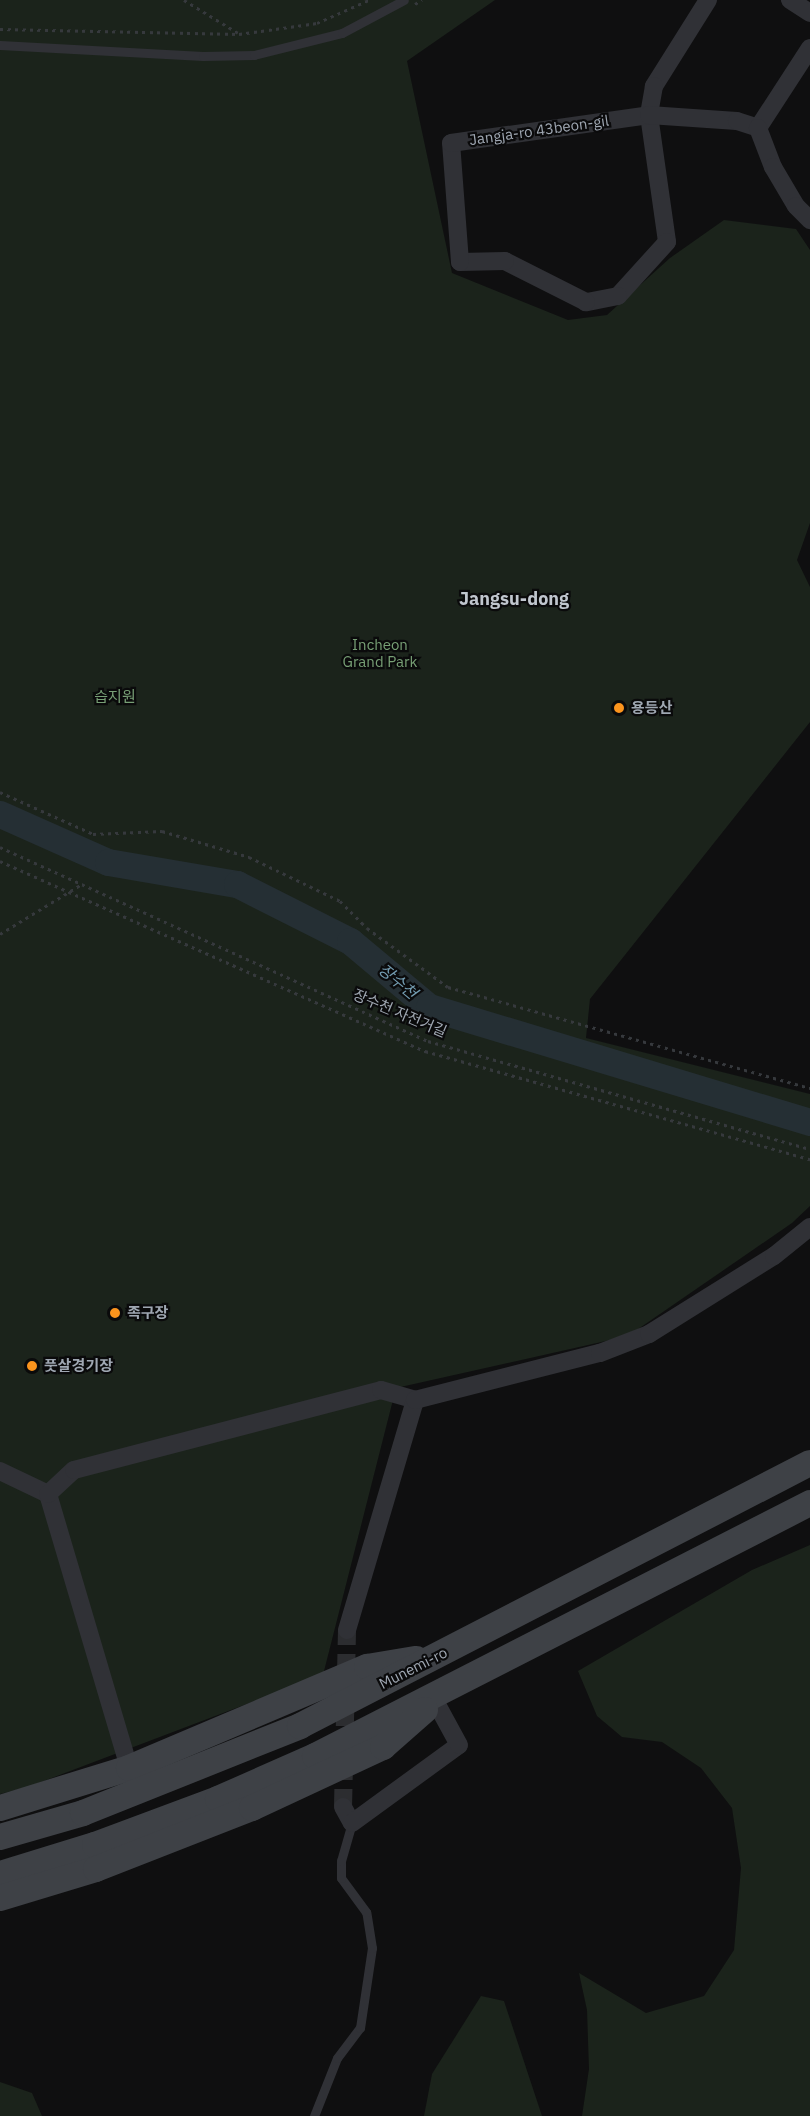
<!DOCTYPE html>
<html>
<head>
<meta charset="utf-8">
<style>
  body { margin:0 }
  #map { position:relative; width:810px; height:2116px; overflow:hidden; background:#0f0f10; font-family:"IBM Plex Sans","Noto Sans KR",sans-serif }
  div>[style] { position:absolute }
  .green>* { inset:0; background:#1b231b }
  .river>* { height:27px; margin:-13.5px; padding:0 13.5px; transform-origin:13.5px; border-radius:13.5px; background:#252f34 }
  .street-tunnel>* { height:18px; margin-top:-9px; transform-origin:0; background:repeating-linear-gradient(90deg,#2c2d30 0 18px,transparent 0 27px) }
  .path>* { height:3px; margin-top:-1.5px; transform-origin:0; background:repeating-linear-gradient(90deg,#36393d 0 3px,transparent 0 7.5px) }
  .lane>* { height:9px; margin:-4.5px; padding:0 4.5px; transform-origin:4.5px; border-radius:4.5px; background:#303136 }
  .street>* { height:18px; margin:-9px; padding:0 9px; transform-origin:9px; border-radius:9px; background:#303136 }
  .secondary>* { height:26px; margin:-13px; padding:0 13px; transform-origin:13px; border-radius:13px; background:#3e4146 }
  .dots>* { width:16px; height:16px; translate:-50% -50%; box-sizing:border-box; border:3px solid #0a0a0b; border-radius:50% }
  span { translate:-50% -50%; white-space:nowrap; text-align:center; line-height:1.15; -webkit-text-stroke:4.5px #0a0a0b; paint-order:stroke }
  .street-label { font-size:15px; color:#9fa7b2 }
  .park-label { font-size:15px; color:#779f75 }
  .poi-label { font-size:15px; color:#9fa7b2; font-weight:700 }
  .left { translate:0 -50%; text-align:left }
  .water-label { font-size:16px; color:#739bb0; font-style:italic }
  .quarter-label { font-size:18px; color:#c0c6ce; font-weight:700 }
</style>
</head>
<body>
<div id="map">
  <div class="green">
    <div style="clip-path:polygon(0 0,495px 0,407px 61px,452px 273px,568px 320px,607px 315px,670px 258px,724px 220px,796px 229px,810px 250px,810px 523px,797px 560px,810px 587px,810px 722px,590px 999px,586px 1038px,810px 1094px,810px 1206px,792px 1223px,628px 1336px,396px 1388px,323px 1675px,28px 1787px,0 1794px)"></div>
    <div style="clip-path:polygon(810px 1545px,810px 2116px,582px 2116px,589px 2069px,587px 2010px,579px 1973px,646px 2013px,704px 1996px,734px 1950px,741px 1868px,732px 1808px,701px 1768px,662px 1742px,622px 1737px,597px 1716px,578px 1671px,752px 1570px)"></div>
    <div style="clip-path:polygon(481px 1996px,504px 2001px,542px 2116px,424px 2116px,432px 2074px)"></div>
    <div style="clip-path:polygon(0 2082px,32px 2093px,42px 2116px,0 2116px)"></div>
  </div>
  <div class="river">
    <div style="left:0;top:814px;width:118px;rotate:24deg"></div>
    <div style="left:108px;top:862px;width:131px;rotate:9.7deg"></div>
    <div style="left:237px;top:884px;width:127px;rotate:26.8deg"></div>
    <div style="left:350px;top:941px;width:103px;rotate:39.9deg"></div>
    <div style="left:429px;top:1007px;width:398px;rotate:16.8deg"></div>
  </div>
  <div class="street-tunnel">
    <div style="left:343px;top:1807px;width:177px;rotate:-88.7deg"></div>
  </div>
  <div class="path">
    <div style="left:184px;top:0;width:63px;rotate:31.4deg"></div>
    <div style="left:415px;top:4px;width:8px;rotate:-30deg"></div>
    <div style="left:0;top:29px;width:239px;rotate:1.2deg"></div>
    <div style="left:239px;top:34px;width:79px;rotate:-8deg"></div>
    <div style="left:317px;top:23px;width:57px;rotate:-23.9deg"></div>
    <div style="left:0;top:792px;width:102px;rotate:24.3deg"></div>
    <div style="left:93px;top:834px;width:69px;rotate:-2.5deg"></div>
    <div style="left:162px;top:831px;width:91px;rotate:16.6deg"></div>
    <div style="left:249px;top:857px;width:101px;rotate:25.8deg"></div>
    <div style="left:340px;top:901px;width:38px;rotate:45deg"></div>
    <div style="left:367px;top:928px;width:100px;rotate:36.1deg"></div>
    <div style="left:448px;top:987px;width:376px;rotate:15.6deg"></div>
    <div style="left:0;top:847px;width:470px;rotate:24.4deg"></div>
    <div style="left:428px;top:1041px;width:397px;rotate:15.8deg"></div>
    <div style="left:0;top:861px;width:466px;rotate:24.1deg"></div>
    <div style="left:425px;top:1051px;width:400px;rotate:15.7deg"></div>
    <div style="left:0;top:934px;width:96px;rotate:-31.4deg"></div>
  </div>
  <div class="lane">
    <div style="left:0;top:45px;width:203px;rotate:3.1deg"></div>
    <div style="left:203px;top:56px;width:51px;rotate:-1.1deg"></div>
    <div style="left:254px;top:55px;width:91px;rotate:-14deg"></div>
    <div style="left:342px;top:33px;width:70px;rotate:-28deg"></div>
    <div style="left:314px;top:2116px;width:62px;rotate:-68.4deg"></div>
    <div style="left:337px;top:2058px;width:38px;rotate:-53deg"></div>
    <div style="left:360px;top:2028px;width:81px;rotate:-81.5deg"></div>
    <div style="left:372px;top:1948px;width:36px;rotate:-99deg"></div>
    <div style="left:366px;top:1912px;width:42px;rotate:-126.3deg"></div>
    <div style="left:341px;top:1878px;width:17px;rotate:-90deg"></div>
    <div style="left:341px;top:1861px;width:40px;rotate:-74deg"></div>
  </div>
  <div class="street">
    <div style="left:708px;top:0;width:102px;rotate:122.1deg"></div>
    <div style="left:654px;top:86px;width:29px;rotate:100deg"></div>
    <div style="left:649px;top:115px;width:128px;rotate:81.9deg"></div>
    <div style="left:667px;top:242px;width:73px;rotate:132.2deg"></div>
    <div style="left:618px;top:296px;width:33px;rotate:169deg"></div>
    <div style="left:586px;top:302px;width:91px;rotate:-153.2deg"></div>
    <div style="left:505px;top:261px;width:45px;rotate:178.7deg"></div>
    <div style="left:460px;top:262px;width:119px;rotate:-94.3deg"></div>
    <div style="left:451px;top:143px;width:200px;rotate:-8deg"></div>
    <div style="left:649px;top:115px;width:88px;rotate:3.9deg"></div>
    <div style="left:737px;top:121px;width:22px;rotate:18deg"></div>
    <div style="left:790px;top:0;width:24px;rotate:33deg"></div>
    <div style="left:810px;top:48px;width:95px;rotate:123deg"></div>
    <div style="left:758px;top:128px;width:42px;rotate:69deg"></div>
    <div style="left:773px;top:167px;width:45px;rotate:59.5deg"></div>
    <div style="left:796px;top:206px;width:20px;rotate:45deg"></div>
    <div style="left:0;top:1471px;width:53px;rotate:25.6deg"></div>
    <div style="left:48px;top:1494px;width:286px;rotate:73.5deg"></div>
    <div style="left:48px;top:1494px;width:35px;rotate:-43deg"></div>
    <div style="left:74px;top:1470px;width:317px;rotate:-14.6deg"></div>
    <div style="left:381px;top:1390px;width:35px;rotate:16deg"></div>
    <div style="left:347px;top:1630px;width:240px;rotate:-73.5deg"></div>
    <div style="left:415px;top:1400px;width:191px;rotate:-14.3deg"></div>
    <div style="left:600px;top:1353px;width:53px;rotate:-21.2deg"></div>
    <div style="left:649px;top:1334px;width:147px;rotate:-32deg"></div>
    <div style="left:774px;top:1256px;width:46px;rotate:-38.9deg"></div>
    <div style="left:343px;top:1807px;width:18px;rotate:61deg"></div>
    <div style="left:352px;top:1823px;width:132px;rotate:-36.1deg"></div>
    <div style="left:459px;top:1745px;width:50px;rotate:-118.6deg"></div>
  </div>
  <div class="secondary">
    <div style="left:0;top:1808px;width:135px;rotate:-17.2deg"></div>
    <div style="left:129px;top:1768px;width:259px;rotate:-23deg"></div>
    <div style="left:367px;top:1667px;width:50px;rotate:-9.3deg"></div>
    <div style="left:0;top:1837px;width:86px;rotate:-16.1deg"></div>
    <div style="left:83px;top:1813px;width:234px;rotate:-21.8deg"></div>
    <div style="left:300px;top:1726px;width:574px;rotate:-27.28deg"></div>
    <div style="left:0;top:1874px;width:99px;rotate:-17deg"></div>
    <div style="left:95px;top:1845px;width:131px;rotate:-20.5deg"></div>
    <div style="left:218px;top:1799px;width:106px;rotate:-23.9deg"></div>
    <div style="left:315px;top:1756px;width:556px;rotate:-27.07deg"></div>
    <div style="left:0;top:1898px;width:100px;rotate:-16.8deg"></div>
    <div style="left:96px;top:1869px;width:168px;rotate:-21.4deg"></div>
    <div style="left:252px;top:1808px;width:145px;rotate:-25deg"></div>
    <div style="left:383px;top:1747px;width:56px;rotate:-41.4deg"></div>
  </div>
  <div class="dots">
    <div style="left:619px;top:708px;background:#fb941d"></div>
    <div style="left:115px;top:1313px;background:#fb941d"></div>
    <div style="left:32px;top:1366px;background:#fb941d"></div>
  </div>
  <div class="street-label">
    <span style="left:539px;top:130px;rotate:-8deg">Jangja-ro 43beon-gil</span>
    <span style="left:400px;top:1013px;rotate:23deg">장수천 자전거길</span>
    <span style="left:413px;top:1668px;rotate:-27deg">Munemi-ro</span>
  </div>
  <div class="park-label">
    <span style="left:380px;top:653px">Incheon<br>Grand Park</span>
    <span style="left:115px;top:697px">습지원</span>
  </div>
  <div class="poi-label">
    <span class="left" style="left:631px;top:708px">용등산</span>
    <span class="left" style="left:127px;top:1313px">족구장</span>
    <span class="left" style="left:44px;top:1366px">풋살경기장</span>
  </div>
  <div class="water-label">
    <span style="left:398px;top:981px;rotate:40deg">장수천</span>
  </div>
  <div class="quarter-label">
    <span style="left:514px;top:599px">Jangsu-dong</span>
  </div>
</div>
</body>
</html>
